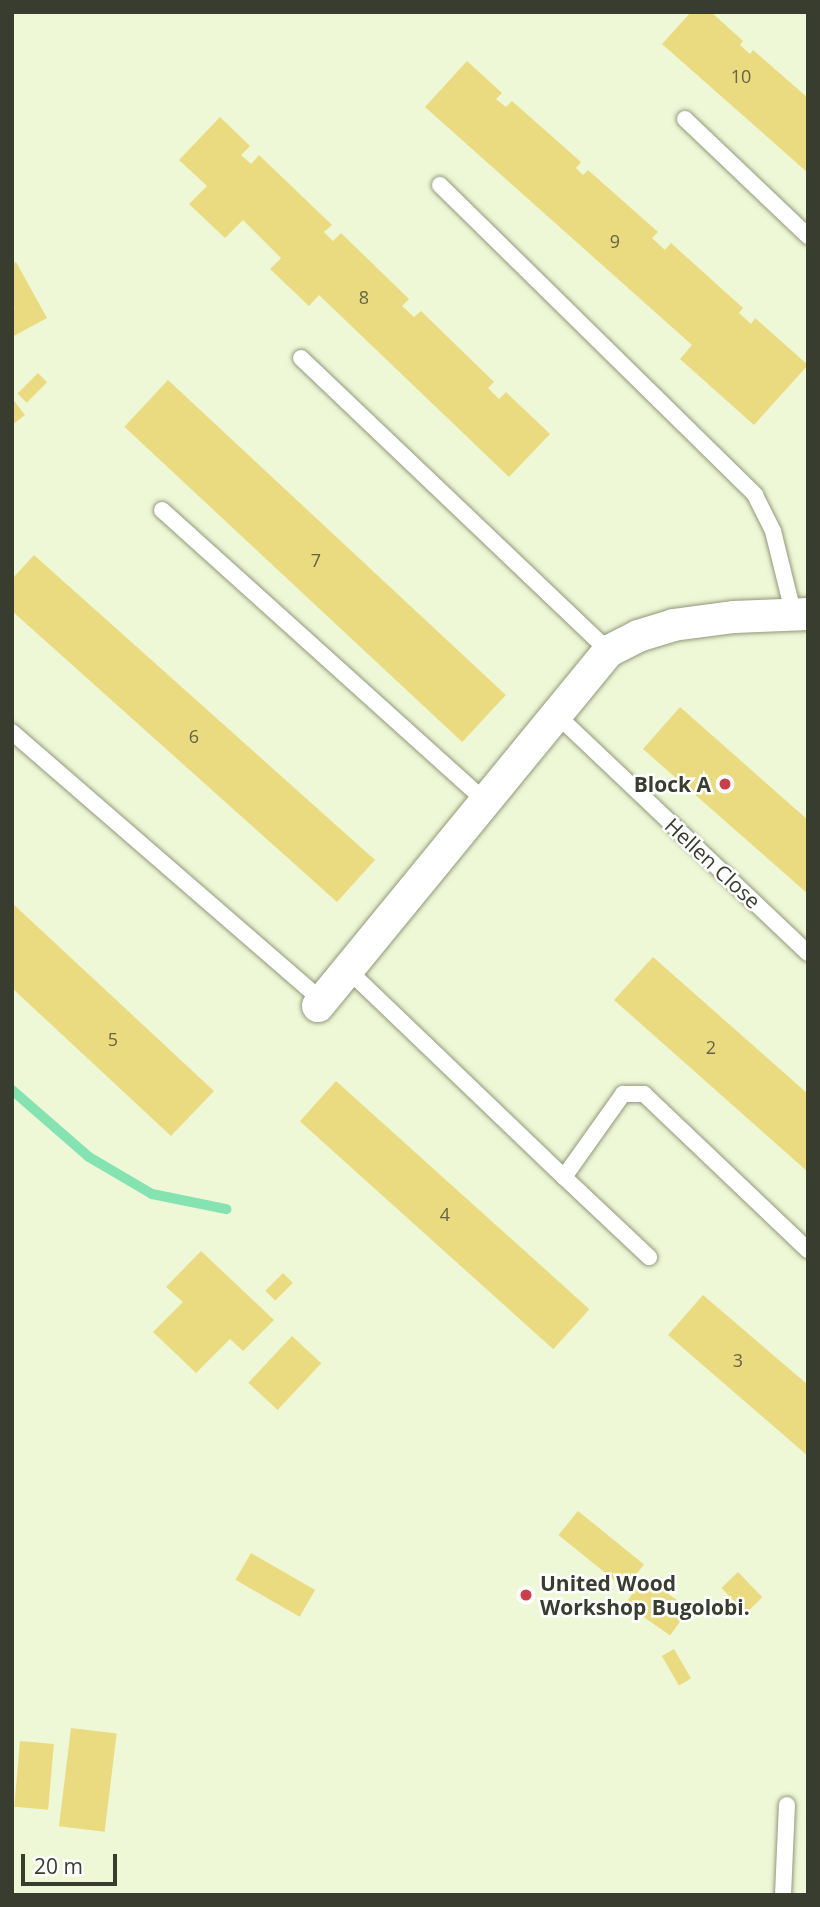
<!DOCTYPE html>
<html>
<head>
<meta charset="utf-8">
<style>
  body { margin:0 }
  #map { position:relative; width:820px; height:1907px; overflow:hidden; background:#eef7d6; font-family:"Open Sans",sans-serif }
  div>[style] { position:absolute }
  .stream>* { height:10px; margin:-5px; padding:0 5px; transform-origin:5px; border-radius:5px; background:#85e3b2 }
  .building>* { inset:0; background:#ebdb80; transform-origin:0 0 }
  .roads { filter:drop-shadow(0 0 2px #91997a) drop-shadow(0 0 2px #91997a) }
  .lane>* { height:16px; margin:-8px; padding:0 8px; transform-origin:8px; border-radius:8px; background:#fff }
  .street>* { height:32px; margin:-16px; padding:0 16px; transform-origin:16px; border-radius:16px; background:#fff }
  .dots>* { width:19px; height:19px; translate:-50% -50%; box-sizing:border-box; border:4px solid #fff; border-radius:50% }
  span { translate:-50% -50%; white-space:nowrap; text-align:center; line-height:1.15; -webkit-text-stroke:5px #fff; paint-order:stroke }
  .number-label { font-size:18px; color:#666444 }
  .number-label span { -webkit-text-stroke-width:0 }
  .poi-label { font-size:21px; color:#393d30; font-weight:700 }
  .right { translate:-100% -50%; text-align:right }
  .left { translate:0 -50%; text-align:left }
  .street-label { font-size:21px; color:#393d30 }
  .frame { position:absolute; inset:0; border:14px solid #393d30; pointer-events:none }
  .scale { position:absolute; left:21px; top:1854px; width:96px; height:32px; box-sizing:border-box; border:4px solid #393d30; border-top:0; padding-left:9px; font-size:21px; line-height:24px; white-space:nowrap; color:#393d30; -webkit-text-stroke:5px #fff; paint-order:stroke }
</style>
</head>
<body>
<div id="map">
  <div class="stream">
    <div style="left:12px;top:1090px;width:102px;rotate:41deg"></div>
    <div style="left:89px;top:1157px;width:73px;rotate:30.4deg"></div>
    <div style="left:152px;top:1194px;width:76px;rotate:11.5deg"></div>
  </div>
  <div class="building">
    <div style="clip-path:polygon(691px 12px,711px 12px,743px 41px,740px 45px,750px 54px,753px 50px,808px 98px,808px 173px,662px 44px)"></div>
    <div style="clip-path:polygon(467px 61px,502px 93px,496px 99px,506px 107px,512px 101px,581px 162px,576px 168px,583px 175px,588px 170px,658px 232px,652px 238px,665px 250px,671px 243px,743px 308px,739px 313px,751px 324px,755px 318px,808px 365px,754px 425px,680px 359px,692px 345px,425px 107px)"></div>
    <div style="clip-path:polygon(220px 117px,250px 146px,241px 155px,251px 164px,259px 155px,332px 225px,324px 232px,333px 241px,341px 233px,409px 299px,402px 306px,414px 317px,421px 311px,494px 382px,488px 388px,499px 399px,506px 392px,550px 434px,509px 477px,319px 295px,309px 306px,270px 269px,281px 258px,243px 220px,225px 238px,189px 204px,207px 186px,179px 160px)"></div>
    <div style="clip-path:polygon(16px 262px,47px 318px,12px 337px,12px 309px,15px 308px,12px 302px,12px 264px)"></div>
    <div style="left:38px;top:373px;width:13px;height:29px;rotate:45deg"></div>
    <div style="left:168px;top:380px;width:462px;height:64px;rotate:43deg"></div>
    <div style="clip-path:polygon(12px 398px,25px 415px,12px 425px)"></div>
    <div style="clip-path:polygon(34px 555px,375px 860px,337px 902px,12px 611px,12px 579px)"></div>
    <div style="clip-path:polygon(680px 707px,808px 820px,808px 894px,643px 749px)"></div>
    <div style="clip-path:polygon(12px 903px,214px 1091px,171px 1136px,12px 988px)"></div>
    <div style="clip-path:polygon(653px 957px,808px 1094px,808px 1172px,614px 1000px)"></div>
    <div style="left:336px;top:1081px;width:341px;height:54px;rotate:42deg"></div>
    <div style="clip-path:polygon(201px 1251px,274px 1320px,243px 1351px,230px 1339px,196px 1373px,153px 1332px,183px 1302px,166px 1287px)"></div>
    <div style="left:283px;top:1273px;width:14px;height:25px;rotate:45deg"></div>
    <div style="clip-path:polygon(703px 1295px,808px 1385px,808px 1456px,668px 1335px)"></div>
    <div style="left:292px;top:1336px;width:40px;height:64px;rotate:43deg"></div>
    <div style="left:578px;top:1511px;width:85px;height:31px;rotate:39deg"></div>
    <div style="left:251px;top:1553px;width:74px;height:31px;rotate:30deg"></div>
    <div style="left:738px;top:1572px;width:35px;height:23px;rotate:46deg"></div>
    <div style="left:644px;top:1577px;width:55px;height:33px;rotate:35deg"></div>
    <div style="left:674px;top:1649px;width:34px;height:14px;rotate:60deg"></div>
    <div style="left:71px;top:1728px;width:46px;height:99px;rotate:7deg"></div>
    <div style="left:20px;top:1741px;width:34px;height:66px;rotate:5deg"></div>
  </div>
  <div class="roads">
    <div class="lane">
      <div style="left:685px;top:119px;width:170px;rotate:43.6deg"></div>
      <div style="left:440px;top:185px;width:442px;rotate:44.5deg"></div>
      <div style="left:755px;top:495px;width:40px;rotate:63.4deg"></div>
      <div style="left:773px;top:531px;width:83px;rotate:76.1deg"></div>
      <div style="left:301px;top:358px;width:425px;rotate:43.6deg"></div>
      <div style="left:162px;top:510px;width:435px;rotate:42deg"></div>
      <div style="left:558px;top:716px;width:344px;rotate:43.5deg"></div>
      <div style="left:12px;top:732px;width:410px;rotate:40.9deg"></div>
      <div style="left:347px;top:969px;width:301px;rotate:43.8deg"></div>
      <div style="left:564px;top:1177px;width:102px;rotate:-54.6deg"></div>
      <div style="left:623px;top:1094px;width:21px"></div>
      <div style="left:644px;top:1094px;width:226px;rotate:43.6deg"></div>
      <div style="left:564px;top:1177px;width:117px;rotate:43.3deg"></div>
      <div style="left:783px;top:1895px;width:90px;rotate:-87.5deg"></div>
    </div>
    <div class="street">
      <div style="left:318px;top:1006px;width:459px;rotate:-50.7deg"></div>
      <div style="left:609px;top:651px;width:33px;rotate:-27deg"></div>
      <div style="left:638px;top:636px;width:37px;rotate:-17deg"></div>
      <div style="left:673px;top:625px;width:62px;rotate:-7.5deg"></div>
      <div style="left:734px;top:617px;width:74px;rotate:-2.3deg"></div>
    </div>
  </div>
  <div class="dots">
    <div style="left:725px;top:784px;background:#cd3d4c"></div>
    <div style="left:526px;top:1595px;background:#cd3d4c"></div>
  </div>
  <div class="number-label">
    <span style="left:741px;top:76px">10</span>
    <span style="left:615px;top:241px">9</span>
    <span style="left:364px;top:297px">8</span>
    <span style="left:316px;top:560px">7</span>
    <span style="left:194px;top:736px">6</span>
    <span style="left:113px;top:1039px">5</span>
    <span style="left:711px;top:1047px">2</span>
    <span style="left:445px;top:1214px">4</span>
    <span style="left:738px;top:1360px">3</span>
  </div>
  <div class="poi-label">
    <span class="right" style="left:711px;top:784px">Block A</span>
    <span class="left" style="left:540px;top:1595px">United Wood<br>Workshop Bugolobi.</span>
  </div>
  <div class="street-label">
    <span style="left:713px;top:863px;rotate:43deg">Hellen Close</span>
  </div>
  <div class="frame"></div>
  <div class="scale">20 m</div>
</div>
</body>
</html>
